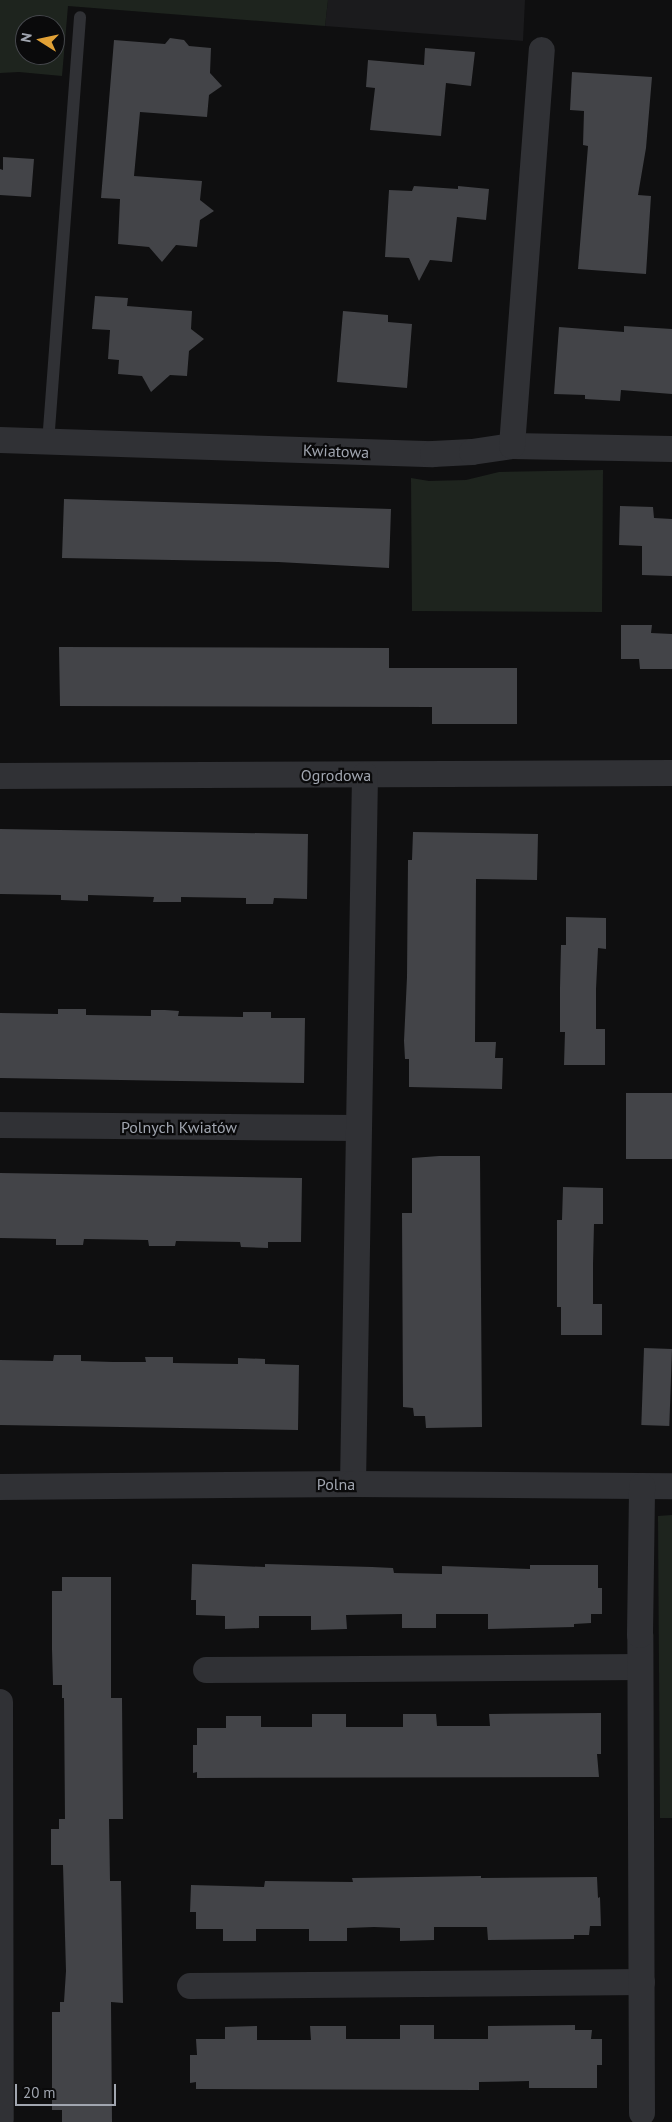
<!DOCTYPE html>
<html>
<head>
<meta charset="utf-8">
<style>
  body { margin:0 }
  #map { position:relative; width:672px; height:2122px; overflow:hidden; background:#0f0f10; font-family:"PT Sans",sans-serif }
  div>[style] { position:absolute }
  .built>* { inset:0; background:#1b1b1d }
  .green>* { inset:0; background:#1e241e }
  .building>* { inset:0; background:#434448; transform-origin:0 0 }
  .lane>* { height:12px; margin:-6px; padding:0 6px; transform-origin:6px; border-radius:6px; background:#303135 }
  .street>* { height:26px; margin:-13px; padding:0 13px; transform-origin:13px; border-radius:13px; background:#303135 }
  span { translate:-50% -50%; white-space:nowrap; text-align:center; line-height:1.15; -webkit-text-stroke:4.5px #0a0a0b; paint-order:stroke }
  .street-label { font-size:16px; color:#a1a6b0 }
  .north { position:absolute; left:15px; top:15px; width:50px; height:50px; box-sizing:border-box; background:#0a0a0b; border:1px solid #46484d; border-radius:50%; rotate:280deg; font-size:14px; font-weight:700; line-height:20px; text-align:center; color:#a1a6b0 }
  .north::after { content:''; display:block; margin:auto; width:18px; height:22px; background:#e1a136; clip-path:polygon(50% 0,100% 100%,50% 72%,0 100%) }
  .scale { position:absolute; left:15px; top:2084px; width:101px; height:22px; box-sizing:border-box; border:2px solid #a1a6b0; border-top:0; padding-left:6px; font-size:15px; line-height:18px; white-space:nowrap; color:#a1a6b0; -webkit-text-stroke:4px #0a0a0b; paint-order:stroke }
</style>
</head>
<body>
<div id="map">
  <div class="built">
    <div style="clip-path:polygon(328px 0,525px 0,523px 41px,325px 26px)"></div>
  </div>
  <div class="green">
    <div style="clip-path:polygon(evenodd,0 0,328px 0,325px 26px,68px 6px,62px 76px,19px 72px,0 73px,0 0,25px 25px,55px 25px,55px 55px,25px 55px,25px 25px)"></div>
    <div style="clip-path:polygon(603px 470px,602px 612px,412px 611px,411px 478px,429px 481px,466px 480px,499px 472px)"></div>
    <div style="clip-path:polygon(672px 1515px,672px 1818px,660px 1818px,658px 1516px)"></div>
  </div>
  <div class="building">
    <div style="clip-path:polygon(170px 38px,184px 40px,189px 46px,211px 48px,210px 73px,222px 86px,209px 95px,207px 117px,140px 112px,134px 176px,202px 181px,200px 200px,214px 211px,200px 220px,197px 247px,176px 245px,162px 262px,149px 247px,118px 244px,120px 199px,101px 198px,114px 40px,165px 44px)"></div>
    <div style="clip-path:polygon(425px 48px,475px 52px,471px 86px,446px 83px,441px 136px,370px 130px,375px 88px,366px 87px,368px 60px,424px 65px)"></div>
    <div style="clip-path:polygon(572px 72px,652px 77px,646px 148px,638px 195px,651px 196px,646px 274px,578px 269px,588px 146px,583px 145px,584px 111px,570px 110px)"></div>
    <div style="clip-path:polygon(3px 157px,34px 159px,31px 197px,0 195px,0 169px,3px 170px)"></div>
    <div style="clip-path:polygon(414px 186px,458px 189px,458px 186px,489px 189px,486px 220px,457px 217px,452px 262px,430px 260px,419px 281px,409px 258px,385px 257px,389px 190px,412px 191px)"></div>
    <div style="clip-path:polygon(95px 296px,128px 298px,127px 306px,192px 311px,191px 329px,204px 339px,189px 351px,187px 376px,170px 375px,151px 392px,142px 376px,118px 374px,119px 360px,108px 359px,110px 330px,92px 329px)"></div>
    <div style="clip-path:polygon(343px 311px,388px 315px,388px 322px,412px 324px,407px 388px,337px 382px)"></div>
    <div style="clip-path:polygon(624px 326px,672px 329px,672px 394px,621px 390px,620px 401px,585px 399px,585px 395px,554px 394px,559px 327px,624px 332px)"></div>
    <div style="clip-path:polygon(64px 499px,391px 509px,389px 568px,278px 562px,62px 558px)"></div>
    <div style="clip-path:polygon(620px 506px,653px 507px,654px 518px,672px 519px,672px 576px,642px 575px,642px 546px,619px 545px)"></div>
    <div style="clip-path:polygon(621px 625px,652px 625px,651px 633px,672px 634px,672px 669px,640px 669px,639px 659px,621px 659px)"></div>
    <div style="clip-path:polygon(59px 647px,389px 648px,389px 668px,517px 668px,517px 724px,432px 724px,432px 707px,60px 706px)"></div>
    <div style="clip-path:polygon(0 829px,308px 834px,307px 899px,274px 898px,273px 904px,246px 904px,246px 898px,181px 897px,181px 902px,153px 902px,154px 897px,88px 895px,88px 901px,61px 900px,61px 895px,0 894px)"></div>
    <div style="clip-path:polygon(413px 832px,538px 834px,537px 880px,476px 879px,475px 1042px,496px 1042px,495px 1058px,503px 1058px,502px 1089px,409px 1087px,409px 1059px,405px 1059px,404px 1041px,407px 977px,408px 860px,412px 860px)"></div>
    <div style="clip-path:polygon(566px 917px,606px 918px,606px 949px,598px 948px,596px 989px,596px 1029px,605px 1029px,605px 1065px,564px 1065px,565px 1032px,560px 1032px,560px 988px,561px 945px,566px 945px)"></div>
    <div style="clip-path:polygon(58px 1009px,86px 1009px,86px 1015px,151px 1016px,151px 1010px,165px 1010px,179px 1011px,178px 1016px,243px 1017px,243px 1012px,271px 1012px,271px 1018px,305px 1018px,304px 1083px,0 1078px,0 1013px,58px 1014px)"></div>
    <div style="left:626px;top:1093px;width:46px;height:66px"></div>
    <div style="clip-path:polygon(439px 1156px,480px 1156px,482px 1427px,426px 1428px,425px 1416px,414px 1416px,413px 1408px,403px 1407px,402px 1213px,412px 1213px,412px 1158px)"></div>
    <div style="clip-path:polygon(0 1173px,302px 1178px,301px 1242px,268px 1242px,268px 1248px,241px 1247px,240px 1242px,176px 1241px,175px 1246px,149px 1246px,148px 1240px,84px 1239px,83px 1245px,56px 1245px,56px 1239px,0 1238px)"></div>
    <div style="clip-path:polygon(563px 1187px,603px 1188px,603px 1224px,594px 1224px,593px 1264px,593px 1304px,602px 1304px,602px 1335px,561px 1335px,561px 1307px,557px 1307px,557px 1220px,562px 1220px)"></div>
    <div style="left:644px;top:1348px;width:28px;height:77px;rotate:2deg"></div>
    <div style="clip-path:polygon(54px 1355px,81px 1355px,81px 1361px,113px 1362px,146px 1362px,145px 1357px,173px 1357px,173px 1363px,238px 1364px,238px 1358px,265px 1359px,265px 1364px,299px 1365px,298px 1430px,0 1425px,0 1360px,53px 1361px)"></div>
    <div style="clip-path:polygon(192px 1564px,265px 1567px,265px 1564px,372px 1567px,393px 1568px,394px 1573px,442px 1574px,442px 1566px,530px 1569px,530px 1565px,598px 1565px,598px 1588px,602px 1588px,602px 1614px,591px 1614px,591px 1623px,574px 1624px,574px 1627px,488px 1629px,488px 1614px,436px 1614px,436px 1628px,402px 1628px,402px 1614px,346px 1615px,347px 1629px,311px 1630px,311px 1616px,259px 1616px,259px 1628px,225px 1629px,225px 1616px,196px 1615px,196px 1600px,191px 1600px)"></div>
    <div style="clip-path:polygon(62px 1577px,111px 1577px,111px 1698px,122px 1698px,123px 1819px,109px 1819px,110px 1881px,121px 1881px,123px 2003px,111px 2002px,112px 2122px,62px 2122px,62px 2110px,52px 2110px,52px 2012px,60px 2012px,60px 2002px,64px 2002px,66px 1971px,63px 1865px,51px 1865px,51px 1829px,59px 1829px,59px 1819px,65px 1819px,64px 1698px,62px 1698px,62px 1685px,53px 1685px,52px 1649px,52px 1591px,62px 1591px)"></div>
    <div style="clip-path:polygon(601px 1713px,601px 1754px,597px 1754px,599px 1777px,197px 1778px,197px 1772px,193px 1773px,193px 1745px,197px 1745px,197px 1728px,226px 1728px,226px 1716px,261px 1716px,261px 1727px,312px 1727px,312px 1714px,346px 1714px,346px 1727px,403px 1727px,403px 1714px,436px 1714px,437px 1726px,490px 1726px,489px 1714px)"></div>
    <div style="clip-path:polygon(481px 1876px,481px 1878px,597px 1877px,598px 1898px,600px 1897px,601px 1926px,590px 1926px,589px 1935px,574px 1935px,574px 1939px,488px 1940px,487px 1927px,434px 1927px,434px 1940px,400px 1941px,400px 1928px,374px 1927px,347px 1928px,347px 1941px,309px 1941px,309px 1929px,256px 1929px,256px 1941px,223px 1941px,223px 1929px,196px 1929px,196px 1912px,190px 1912px,191px 1885px,264px 1887px,265px 1881px,353px 1882px,352px 1878px)"></div>
    <div style="clip-path:polygon(400px 2025px,434px 2025px,434px 2039px,488px 2039px,488px 2026px,575px 2025px,575px 2030px,592px 2030px,591px 2039px,602px 2039px,602px 2065px,597px 2065px,597px 2088px,529px 2088px,529px 2081px,479px 2082px,479px 2090px,196px 2089px,196px 2082px,190px 2083px,190px 2055px,197px 2055px,196px 2039px,225px 2039px,225px 2027px,257px 2026px,257px 2040px,311px 2040px,310px 2026px,346px 2026px,346px 2039px,400px 2039px)"></div>
  </div>
  <div class="lane">
    <div style="left:48px;top:443px;width:427px;rotate:-85.7deg"></div>
  </div>
  <div class="street">
    <div style="left:0;top:440px;width:433px;rotate:1.9deg"></div>
    <div style="left:433px;top:454px;width:39px;rotate:-3deg"></div>
    <div style="left:472px;top:452px;width:40px;rotate:-8.5deg"></div>
    <div style="left:512px;top:446px;width:160px;rotate:1.1deg"></div>
    <div style="left:512px;top:446px;width:397px;rotate:-85.7deg"></div>
    <div style="left:0;top:776px;width:672px;rotate:-0.26deg"></div>
    <div style="left:0;top:1125px;width:358px;rotate:0.5deg"></div>
    <div style="left:353px;top:1484px;width:709px;rotate:-89.03deg"></div>
    <div style="left:0;top:1487px;width:353px;rotate:-0.5deg"></div>
    <div style="left:353px;top:1484px;width:319px;rotate:0.4deg"></div>
    <div style="left:206px;top:1670px;width:434px;rotate:-0.4deg"></div>
    <div style="left:0;top:1702px;width:417px;rotate:89.9deg"></div>
    <div style="left:190px;top:1986px;width:452px;rotate:-0.5deg"></div>
    <div style="left:642px;top:2113px;width:478px;rotate:-90.2deg"></div>
    <div style="left:640px;top:1635px;width:149px;rotate:-89.2deg"></div>
  </div>
  <div class="street-label">
    <span style="left:336px;top:451px;rotate:2deg">Kwiatowa</span>
    <span style="left:336px;top:775px">Ogrodowa</span>
    <span style="left:179px;top:1127px">Polnych Kwiatów</span>
    <span style="left:336px;top:1484px">Polna</span>
  </div>
  <div class="north">N</div>
  <div class="scale">20 m</div>
</div>
</body>
</html>
